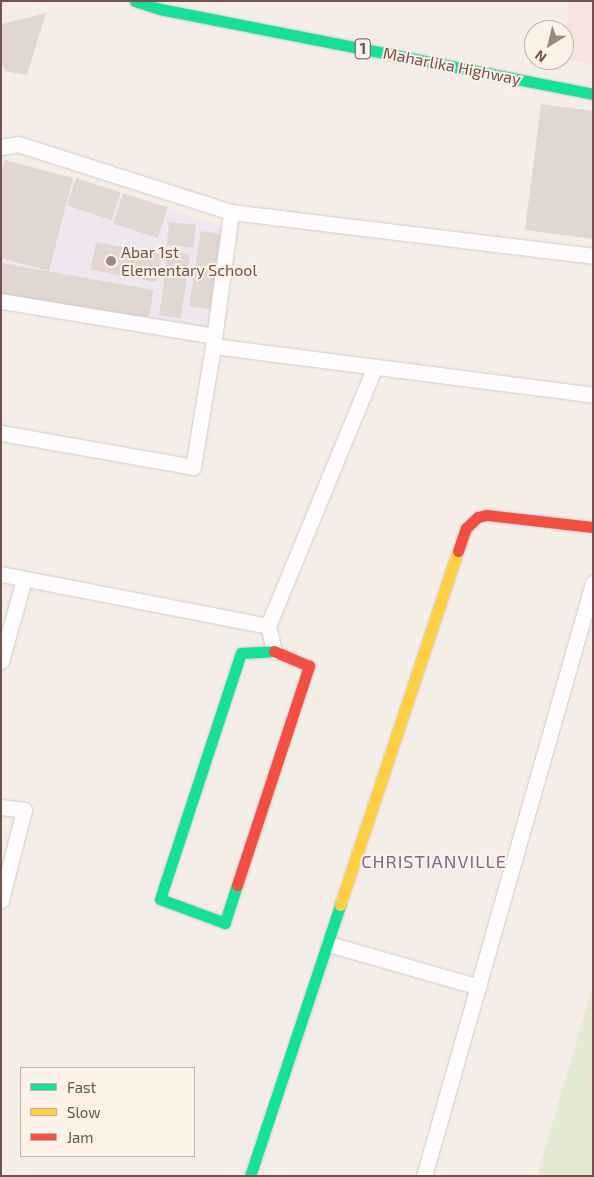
<!DOCTYPE html>
<html>
<head>
<meta charset="utf-8">
<style>
  body { margin:0 }
  #map { position:relative; width:594px; height:1177px; overflow:hidden; background:#f5eee8; font-family:"Exo 2",sans-serif }
  div>[style] { position:absolute }
  .commercial>* { inset:0; background:#f7e4df }
  .education>* { inset:0; background:#efe6f0 }
  .green>* { inset:0; background:#e4e9d4 }
  .building>* { inset:0; background:#e1d6d0; transform-origin:0 0 }
  .roads { filter:drop-shadow(0 0 1px #d3cbc6) drop-shadow(0 0 1px #d3cbc6) }
  .street>* { height:15px; margin:-7.5px; padding:0 7.5px; transform-origin:7.5px; border-radius:7.5px; background:#fefcfc }
  .fast>* { height:11px; margin:-5.5px; padding:0 5.5px; transform-origin:5.5px; border-radius:5.5px; background:#16e098 }
  .slow>* { height:11px; margin:-5.5px; padding:0 5.5px; transform-origin:5.5px; border-radius:5.5px; background:#ffcf43 }
  .jam>* { height:11px; margin:-5.5px; padding:0 5.5px; transform-origin:5.5px; border-radius:5.5px; background:#f24e42 }
  .dots>* { width:14px; height:14px; translate:-50% -50%; box-sizing:border-box; border:2px solid #fdf2e8; border-radius:50% }
  span { translate:-50% -50%; white-space:nowrap; text-align:center; line-height:1.15; -webkit-text-stroke:4px #fdf2e8; paint-order:stroke }
  .shield-label span { padding:1px 4px; background:#fdf2e8; border:1px solid; border-radius:4px; -webkit-text-stroke-width:0 }
  .shield-label { font-size:15px; color:#6f534b; font-weight:700 }
  .street-label { font-size:16px; color:#6f534b }
  .poi-label { font-size:16px; color:#6f534b }
  .left { translate:0 -50%; text-align:left }
  .neighbourhood-label { font-size:18px; color:#7d6792; letter-spacing:1px }
  .frame { position:absolute; inset:0; border:2px solid #6f534b; pointer-events:none }
  .legend { position:absolute; left:20px; top:1067px; width:175px; height:90px; box-sizing:border-box; background:#fdf2e8; border:1px solid #c4b2a9; margin:0; padding:6px 9px; list-style:none; font-size:15px; color:#6f534b }
  .legend li { display:flex; align-items:center; gap:10px; height:25px }
  .legend b { width:25px; border:1px solid #c4b2a9 }
  .north { position:absolute; left:524px; top:20px; width:50px; height:50px; box-sizing:border-box; background:#fdf2e8; border:1px solid #c4b2a9; border-radius:50%; rotate:216deg; font-size:14px; font-weight:700; line-height:20px; text-align:center; color:#6f534b }
  .north::after { content:''; display:block; margin:auto; width:18px; height:22px; background:#9e8982; clip-path:polygon(50% 0,100% 100%,50% 72%,0 100%) }
</style>
</head>
<body>
<div id="map">
  <div class="commercial">
    <div style="clip-path:polygon(569px 1px,593px 1px,593px 65px,564px 59px)"></div>
  </div>
  <div class="education">
    <div style="clip-path:polygon(1px 158px,225px 228px,209px 331px,1px 294px)"></div>
  </div>
  <div class="green">
    <div style="clip-path:polygon(593px 985px,593px 1176px,537px 1176px)"></div>
  </div>
  <div class="building">
    <div style="clip-path:polygon(46px 13px,27px 75px,5px 71px,1px 59px,1px 24px)"></div>
    <div style="clip-path:polygon(541px 104px,593px 111px,593px 239px,525px 230px)"></div>
    <div style="clip-path:polygon(5px 160px,73px 178px,49px 271px,1px 258px,1px 174px)"></div>
    <div style="left:76px;top:178px;width:47px;height:29px;rotate:18deg"></div>
    <div style="left:123px;top:193px;width:47px;height:32px;rotate:18deg"></div>
    <div style="left:169px;top:222px;width:27px;height:23px;rotate:6deg"></div>
    <div style="left:201px;top:231px;width:25px;height:76px;rotate:9deg"></div>
    <div style="left:96px;top:242px;width:67px;height:28px;rotate:11deg"></div>
    <div style="left:168px;top:251px;width:22px;height:65px;rotate:8deg"></div>
    <div style="left:1px;top:263px;width:155px;height:30px;rotate:10deg"></div>
  </div>
  <div class="roads">
    <div class="street">
      <div style="left:1px;top:147px;width:17px;rotate:-10deg"></div>
      <div style="left:18px;top:144px;width:224px;rotate:17.7deg"></div>
      <div style="left:231px;top:212px;width:365px;rotate:6.9deg"></div>
      <div style="left:1px;top:301px;width:216px;rotate:9.3deg"></div>
      <div style="left:213px;top:346px;width:383px;rotate:7.3deg"></div>
      <div style="left:1px;top:433px;width:195px;rotate:10deg"></div>
      <div style="left:193px;top:467px;width:123px;rotate:-80.6deg"></div>
      <div style="left:213px;top:346px;width:135px;rotate:-82.3deg"></div>
      <div style="left:1px;top:574px;width:272px;rotate:11deg"></div>
      <div style="left:274px;top:651px;width:26px;rotate:-103deg"></div>
      <div style="left:268px;top:626px;width:280px;rotate:-67.6deg"></div>
      <div style="left:1px;top:661px;width:85px;rotate:-74.3deg"></div>
      <div style="left:1px;top:807px;width:23px;rotate:7deg"></div>
      <div style="left:24px;top:810px;width:93px;rotate:104.3deg"></div>
      <div style="left:329px;top:944px;width:156px;rotate:16deg"></div>
      <div style="left:424px;top:1176px;width:617px;rotate:-74.09deg"></div>
    </div>
    <div class="fast">
      <div style="left:135px;top:1px;width:26px;rotate:18deg"></div>
      <div style="left:160px;top:9px;width:441px;rotate:11.1deg"></div>
      <div style="left:237px;top:885px;width:40px;rotate:108deg"></div>
      <div style="left:225px;top:923px;width:69px;rotate:-159.7deg"></div>
      <div style="left:160px;top:899px;width:259px;rotate:-71.8deg"></div>
      <div style="left:241px;top:653px;width:33px;rotate:-3deg"></div>
      <div style="left:250px;top:1176px;width:286px;rotate:-71.6deg"></div>
    </div>
    <div class="slow">
      <div style="left:340px;top:905px;width:373px;rotate:-71.6deg"></div>
    </div>
    <div class="jam">
      <div style="left:458px;top:551px;width:24px;rotate:-71deg"></div>
      <div style="left:466px;top:528px;width:16px;rotate:-43deg"></div>
      <div style="left:478px;top:517px;width:9px;rotate:-13deg"></div>
      <div style="left:487px;top:515px;width:107px;rotate:6.5deg"></div>
      <div style="left:237px;top:885px;width:231px;rotate:-71.8deg"></div>
      <div style="left:309px;top:666px;width:38px;rotate:-157deg"></div>
    </div>
  </div>
  <div class="dots">
    <div style="left:111px;top:261px;background:#9e8982"></div>
  </div>
  <div class="shield-label">
    <span style="left:363px;top:49px">1</span>
  </div>
  <div class="street-label">
    <span style="left:452px;top:66px;rotate:11deg">Maharlika Highway</span>
  </div>
  <div class="poi-label">
    <span class="left" style="left:121px;top:261px">Abar 1st<br>Elementary School</span>
  </div>
  <div class="neighbourhood-label">
    <span style="left:434px;top:861px">CHRISTIANVILLE</span>
  </div>
  <div class="frame"></div>
  <ul class="legend">
  <li><b style="height:6px;background:#16e098"></b>Fast</li>
  <li><b style="height:6px;background:#ffcf43"></b>Slow</li>
  <li><b style="height:6px;background:#f24e42"></b>Jam</li>
  </ul>
  <div class="north">N</div>
</div>
</body>
</html>
